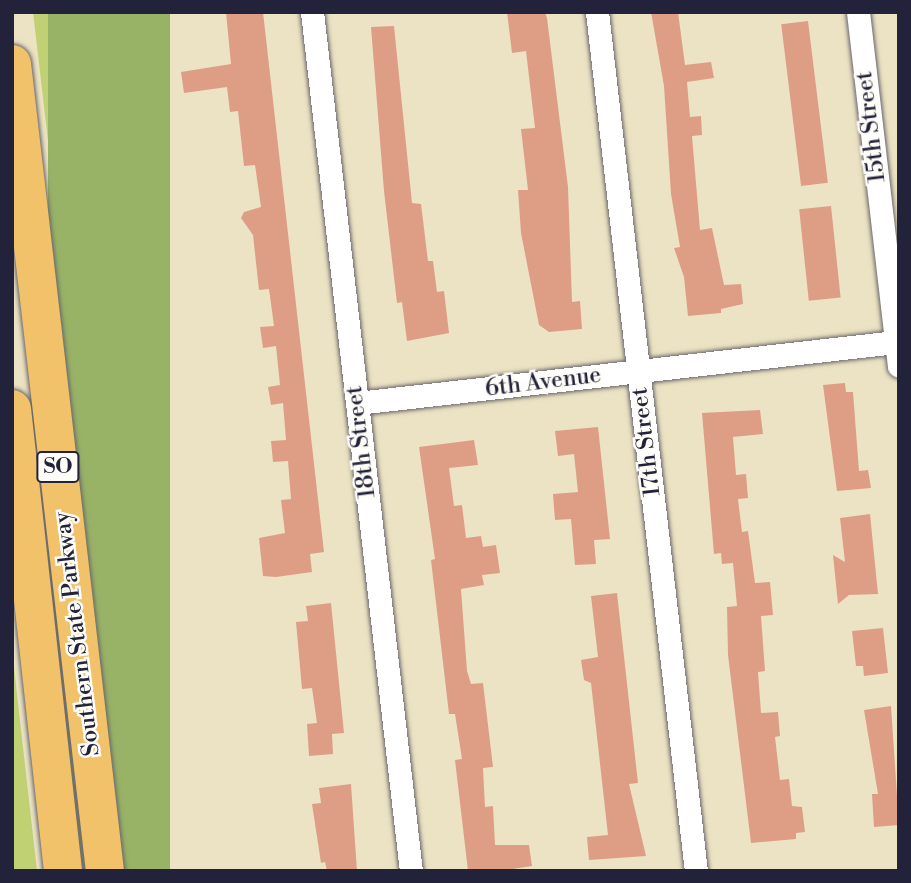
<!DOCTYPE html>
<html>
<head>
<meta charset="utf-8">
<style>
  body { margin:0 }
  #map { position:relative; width:911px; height:883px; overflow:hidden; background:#ece3c4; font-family:"Libre Bodoni",serif }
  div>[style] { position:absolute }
  .green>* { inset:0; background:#c0d174 }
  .forest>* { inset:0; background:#98b366; transform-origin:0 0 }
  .building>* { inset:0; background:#de9e86; transform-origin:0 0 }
  .roads { filter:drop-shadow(0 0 2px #69666b) drop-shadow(0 0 2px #69666b) }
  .street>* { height:23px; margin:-11.5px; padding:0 11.5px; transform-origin:11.5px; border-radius:11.5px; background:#fff }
  .highway>* { height:38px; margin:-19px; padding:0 19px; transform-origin:19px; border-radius:19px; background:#f2c26a }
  span { translate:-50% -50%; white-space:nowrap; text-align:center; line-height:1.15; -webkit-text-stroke:5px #fdfcf7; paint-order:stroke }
  .shield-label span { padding:2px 5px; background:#fdfcf7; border:2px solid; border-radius:5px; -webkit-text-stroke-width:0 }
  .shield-label { font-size:21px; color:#22223b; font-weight:700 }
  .street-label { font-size:23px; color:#22223b }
  .frame { position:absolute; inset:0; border:14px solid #22223b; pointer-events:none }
</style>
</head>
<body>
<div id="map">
  <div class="green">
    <div style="clip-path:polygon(33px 12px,48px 12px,151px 871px,133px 871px)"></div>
    <div style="clip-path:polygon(12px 648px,18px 703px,37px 871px,12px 871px)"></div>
  </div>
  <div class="forest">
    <div style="left:48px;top:12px;width:122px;height:865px"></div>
  </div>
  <div class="building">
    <div style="clip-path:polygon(226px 12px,263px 12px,324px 552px,310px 554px,312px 572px,276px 577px,263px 576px,259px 538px,285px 533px,281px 500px,291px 499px,288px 461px,273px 462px,271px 441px,286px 440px,283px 403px,271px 405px,268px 387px,280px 385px,276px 346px,263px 348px,260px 327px,274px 326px,269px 289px,259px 290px,253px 235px,241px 218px,244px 212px,261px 207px,255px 165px,244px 166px,238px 111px,230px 112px,227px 87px,184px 93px,181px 72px,231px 64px)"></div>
    <div style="clip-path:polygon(507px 12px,545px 12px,547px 18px,568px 187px,572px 302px,580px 301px,582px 329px,549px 332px,539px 325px,521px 233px,518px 190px,528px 190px,521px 129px,535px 128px,526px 51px,512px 53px)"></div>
    <div style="clip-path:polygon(651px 12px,678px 12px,685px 65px,711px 62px,714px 78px,687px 82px,690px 117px,701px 116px,702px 135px,692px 136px,700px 230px,712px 228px,724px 285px,741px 284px,743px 304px,721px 309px,721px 313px,688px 316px,684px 277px,674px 248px,680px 247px,671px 194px,664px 86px)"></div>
    <div style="left:808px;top:21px;width:163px;height:27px;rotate:83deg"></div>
    <div style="clip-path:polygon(394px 26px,412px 203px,421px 204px,428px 261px,433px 261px,437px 292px,444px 291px,449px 333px,407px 341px,402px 302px,397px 303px,384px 191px,371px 27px)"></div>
    <div style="left:831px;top:206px;width:92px;height:32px;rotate:84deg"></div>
    <div style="clip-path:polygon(845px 383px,846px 392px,853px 392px,859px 471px,868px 470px,871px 488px,837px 491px,823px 385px)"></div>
    <div style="clip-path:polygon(760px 410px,763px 434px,733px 437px,736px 475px,746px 474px,748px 498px,738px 499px,742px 532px,748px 531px,755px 583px,770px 582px,773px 615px,761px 616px,765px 671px,758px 672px,761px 713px,778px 712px,780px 736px,775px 737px,780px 780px,789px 779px,792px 806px,802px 807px,805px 832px,796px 833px,796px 839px,751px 843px,728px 655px,727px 607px,737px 606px,733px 563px,722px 564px,721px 553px,714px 554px,702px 413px)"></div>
    <div style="clip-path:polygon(598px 427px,610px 539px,594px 540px,596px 564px,575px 565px,571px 519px,555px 520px,553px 494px,578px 492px,574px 454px,558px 456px,555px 431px)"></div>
    <div style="clip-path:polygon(474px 440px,478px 465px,449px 468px,454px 506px,462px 505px,466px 538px,481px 536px,483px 547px,496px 545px,500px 573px,482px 575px,484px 585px,461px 589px,467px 671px,471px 684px,483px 683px,493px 767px,483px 768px,485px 807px,493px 806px,495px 845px,529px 845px,532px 866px,499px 871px,468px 871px,455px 760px,462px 759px,455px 714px,449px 714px,431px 560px,435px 559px,419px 447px)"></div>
    <div style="clip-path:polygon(870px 514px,878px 594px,849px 595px,838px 604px,833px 555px,845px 562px,840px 518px)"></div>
    <div style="clip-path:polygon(617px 593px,638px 783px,629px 784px,646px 856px,589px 860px,587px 837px,608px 835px,591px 683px,584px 680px,581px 660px,598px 657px,591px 596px)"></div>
    <div style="clip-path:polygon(331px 603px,344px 733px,332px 734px,333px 754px,309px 756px,307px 724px,317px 723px,312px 688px,302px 689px,296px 622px,308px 621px,306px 606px)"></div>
    <div style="clip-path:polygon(883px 628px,888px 673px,864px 676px,863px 666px,856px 666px,852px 631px)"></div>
    <div style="clip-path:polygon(891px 706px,899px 825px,874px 827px,872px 794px,878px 794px,864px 710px)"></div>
    <div style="clip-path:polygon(351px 784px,357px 871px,327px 871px,325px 862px,321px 863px,312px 804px,321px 803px,319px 788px)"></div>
  </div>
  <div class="roads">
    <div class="street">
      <div style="left:312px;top:12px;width:865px;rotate:83.43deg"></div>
      <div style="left:597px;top:12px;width:865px;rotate:83.43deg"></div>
      <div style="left:858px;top:12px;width:356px;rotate:83.4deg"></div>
      <div style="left:357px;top:403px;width:542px;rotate:-6.46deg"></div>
    </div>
    <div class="highway">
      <div style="left:12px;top:64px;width:812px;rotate:83.43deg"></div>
      <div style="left:12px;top:409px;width:465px;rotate:83.7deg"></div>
    </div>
  </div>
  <div class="shield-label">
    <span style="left:58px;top:467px">SO</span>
  </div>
  <div class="street-label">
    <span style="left:871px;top:127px;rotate:-97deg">15th Street</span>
    <span style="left:543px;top:382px;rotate:-7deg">6th Avenue</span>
    <span style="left:361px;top:442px;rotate:-97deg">18th Street</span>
    <span style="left:646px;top:442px;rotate:-97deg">17th Street</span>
    <span style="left:77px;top:634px;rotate:-97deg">Southern State Parkway</span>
  </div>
  <div class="frame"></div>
</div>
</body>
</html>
